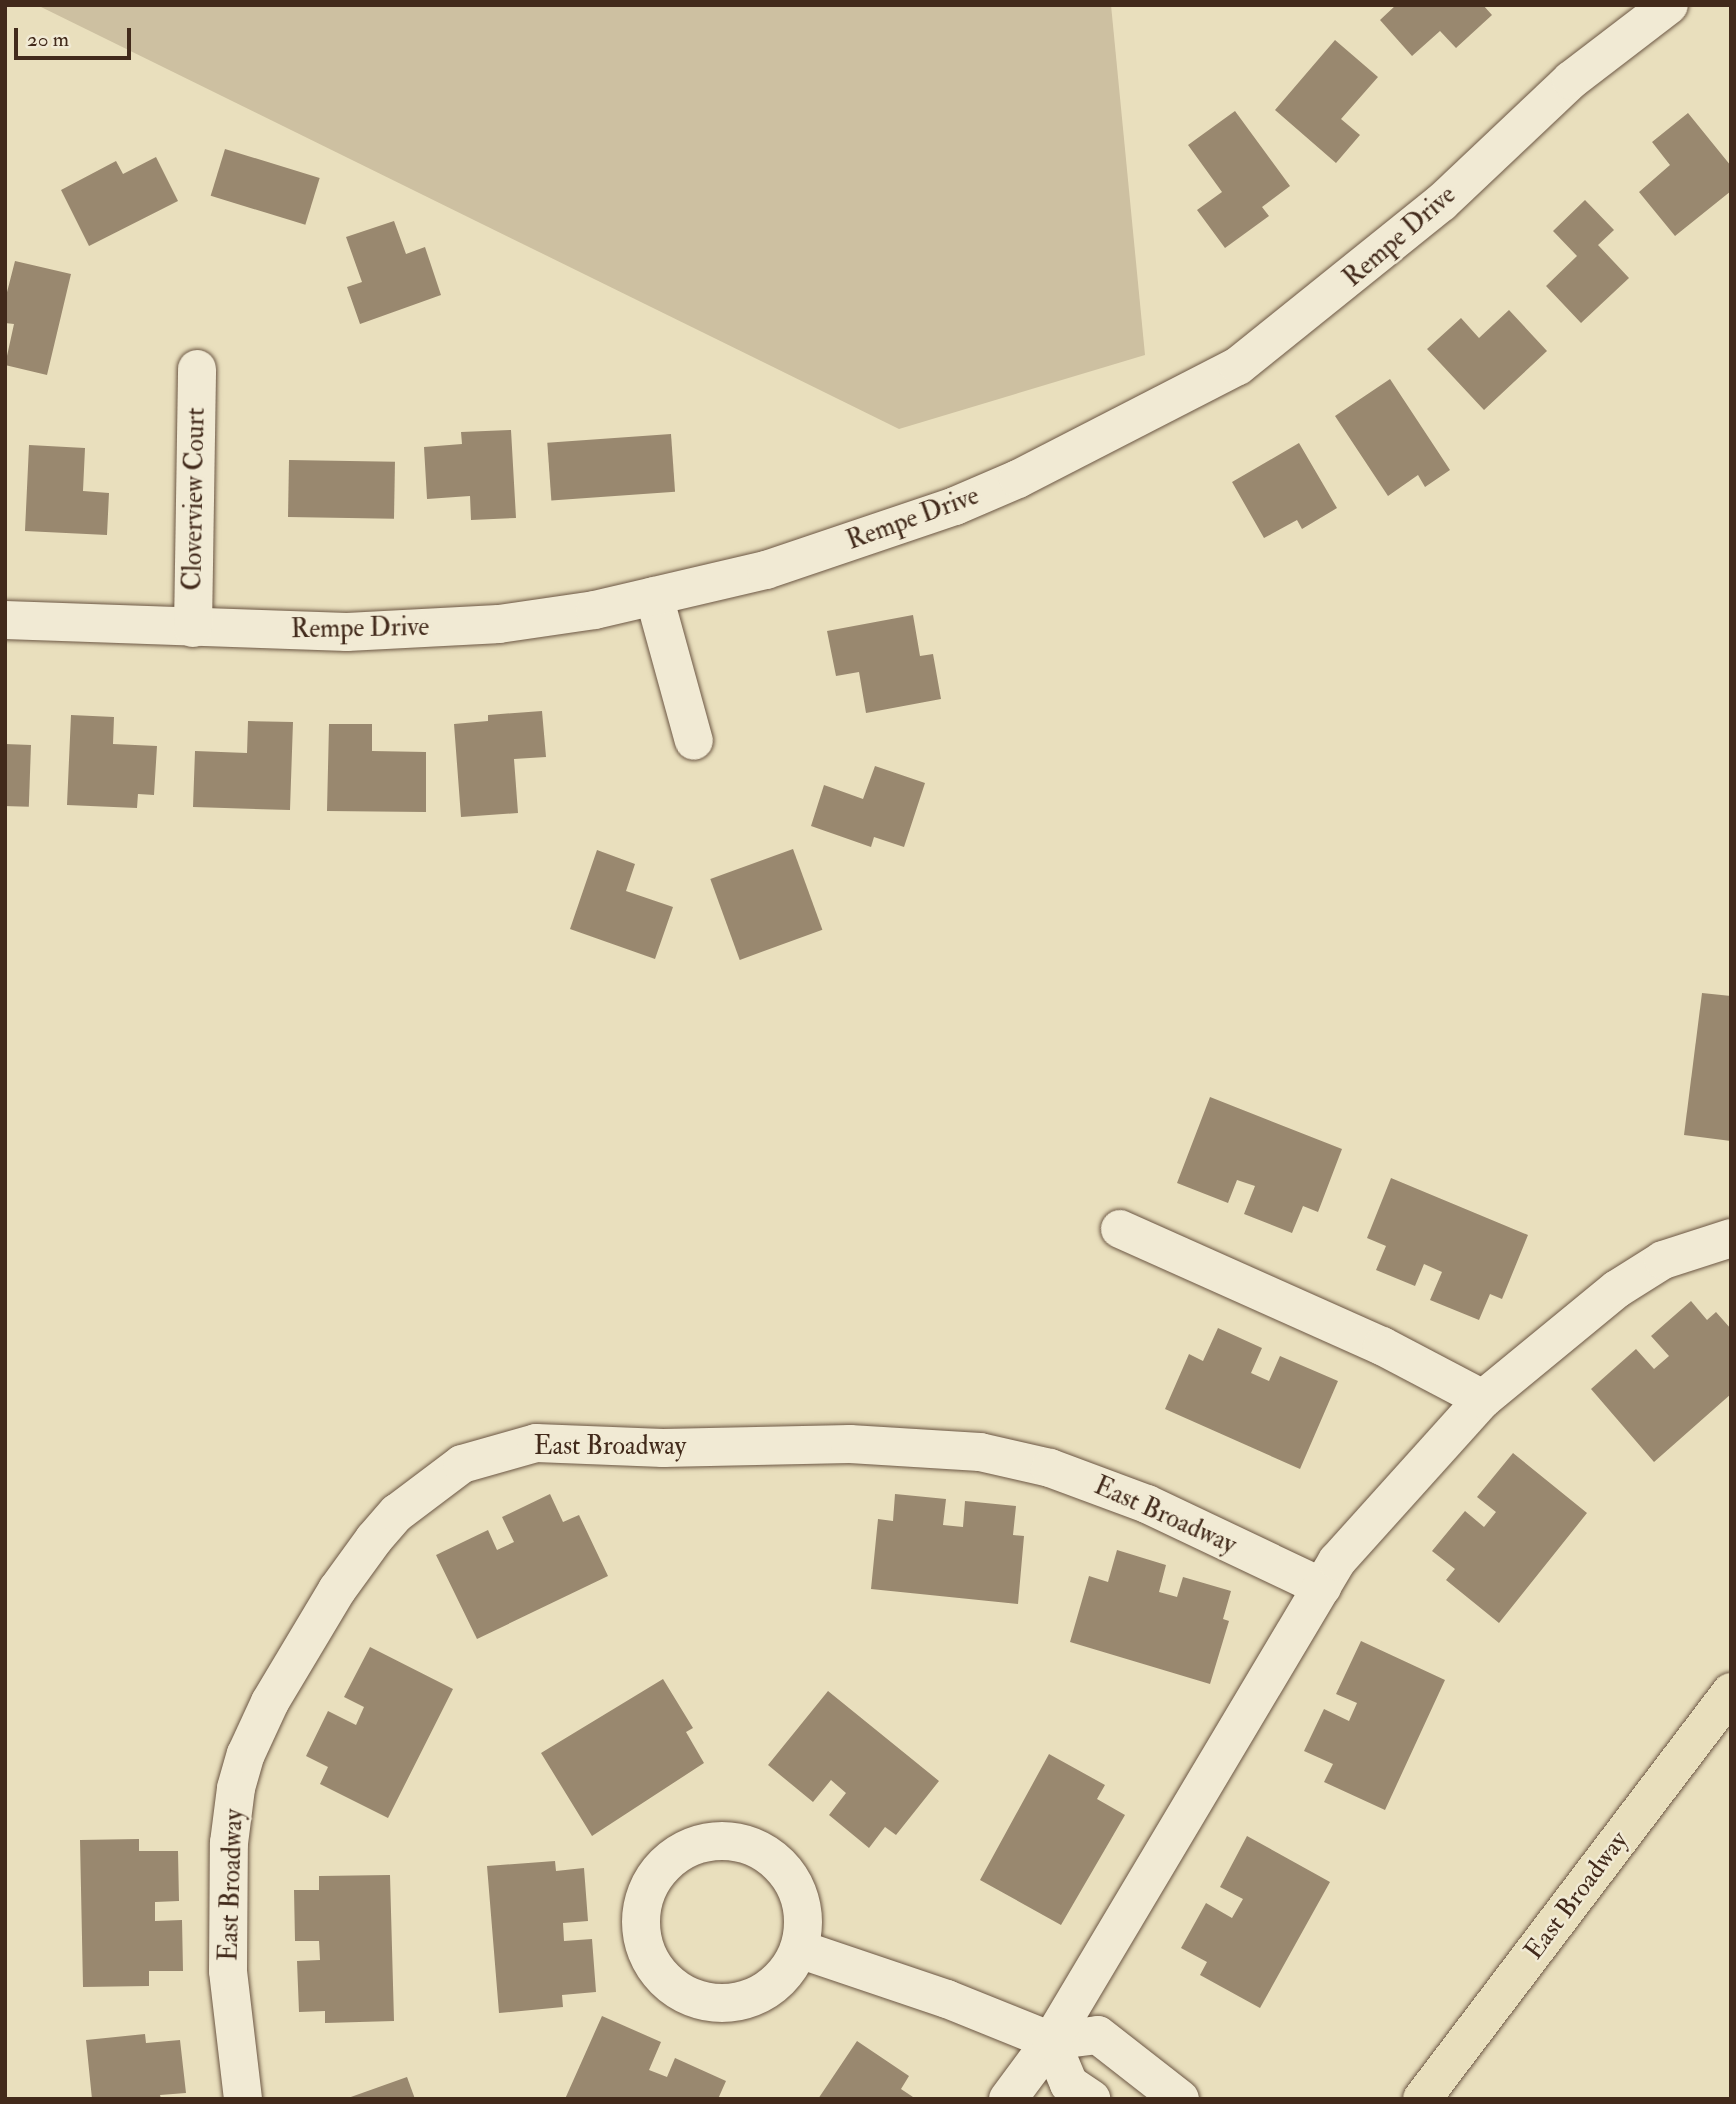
<!DOCTYPE html>
<html>
<head>
<meta charset="utf-8">
<style>
  body { margin:0 }
  #map { position:relative; width:1736px; height:2104px; overflow:hidden; background:#e9dfbd; font-family:"IM FELL Double Pica",serif }
  div>[style] { position:absolute }
  .green>* { inset:0; background:#cdc0a1 }
  .building>* { inset:0; background:#99886f; transform-origin:0 0 }
  .roads { filter:drop-shadow(0 0 2px #6c5744) drop-shadow(0 0 2px #6c5744) }
  .minor>* { height:38px; margin:-19px; padding:0 19px; transform-origin:19px; border-radius:19px; background:#f1ead4 }
  .minor>.ring { margin:-19px; padding:0; box-sizing:content-box; background:none; border:38px solid #f1ead4; border-radius:50% }
  .major>* { height:38px; margin:-19px; padding:0 19px; transform-origin:19px; border-radius:19px; background:#e9dfbd }
  span { translate:-50% -50%; white-space:nowrap; text-align:center; line-height:1.15; -webkit-text-stroke:5px #f1ead4; paint-order:stroke }
  .street-label { font-size:26px; color:#422a1b }
  .frame { position:absolute; inset:0; border:7px solid #422a1b; pointer-events:none }
  .scale { position:absolute; left:14px; top:28px; width:117px; height:32px; box-sizing:border-box; border:4px solid #422a1b; border-top:0; padding-left:9px; font-size:21px; line-height:24px; white-space:nowrap; color:#422a1b; -webkit-text-stroke:5px #f1ead4; paint-order:stroke }
</style>
</head>
<body>
<div id="map">
  <div class="green">
    <div style="clip-path:polygon(37px 5px,1111px 5px,1145px 355px,899px 429px)"></div>
  </div>
  <div class="building">
    <div style="clip-path:polygon(1396px 5px,1483px 5px,1492px 15px,1456px 48px,1440px 31px,1412px 56px,1380px 20px)"></div>
    <div style="clip-path:polygon(1335px 40px,1378px 77px,1341px 119px,1360px 135px,1336px 163px,1275px 110px)"></div>
    <div style="clip-path:polygon(1235px 111px,1290px 186px,1262px 207px,1269px 216px,1225px 248px,1197px 210px,1222px 192px,1188px 145px)"></div>
    <div style="clip-path:polygon(1688px 113px,1731px 166px,1731px 191px,1675px 236px,1639px 192px,1670px 165px,1652px 142px)"></div>
    <div style="left:225px;top:149px;width:99px;height:49px;rotate:17deg"></div>
    <div style="clip-path:polygon(156px 157px,178px 201px,89px 246px,61px 190px,116px 161px,123px 174px)"></div>
    <div style="clip-path:polygon(1585px 200px,1614px 230px,1598px 245px,1629px 278px,1581px 323px,1546px 286px,1577px 256px,1553px 231px)"></div>
    <div style="clip-path:polygon(394px 221px,406px 254px,425px 247px,441px 295px,360px 324px,347px 287px,362px 282px,346px 237px)"></div>
    <div style="clip-path:polygon(15px 261px,71px 274px,47px 375px,5px 365px,14px 324px,5px 323px,5px 300px)"></div>
    <div style="clip-path:polygon(1509px 310px,1547px 351px,1484px 410px,1427px 349px,1461px 318px,1479px 338px)"></div>
    <div style="clip-path:polygon(1390px 379px,1450px 470px,1425px 487px,1418px 475px,1388px 496px,1335px 416px)"></div>
    <div style="clip-path:polygon(511px 430px,516px 518px,471px 520px,470px 496px,427px 499px,424px 447px,462px 444px,461px 432px)"></div>
    <div style="left:671px;top:434px;width:58px;height:124px;rotate:86deg"></div>
    <div style="clip-path:polygon(1299px 443px,1337px 508px,1302px 529px,1297px 520px,1264px 538px,1232px 482px)"></div>
    <div style="clip-path:polygon(29px 445px,85px 448px,83px 491px,109px 493px,107px 535px,25px 531px)"></div>
    <div style="left:289px;top:460px;width:106px;height:57px;rotate:1deg"></div>
    <div style="clip-path:polygon(913px 615px,920px 656px,933px 654px,941px 699px,866px 713px,859px 672px,836px 676px,827px 631px)"></div>
    <div style="clip-path:polygon(542px 711px,546px 757px,514px 759px,518px 813px,461px 817px,454px 724px,488px 721px,488px 715px)"></div>
    <div style="clip-path:polygon(71px 715px,114px 717px,113px 744px,157px 746px,154px 795px,138px 794px,137px 808px,67px 805px)"></div>
    <div style="clip-path:polygon(248px 721px,293px 722px,290px 810px,193px 807px,195px 751px,247px 753px)"></div>
    <div style="clip-path:polygon(329px 724px,372px 724px,372px 751px,426px 752px,426px 812px,327px 811px)"></div>
    <div style="left:5px;top:744px;width:26px;height:62px;rotate:2deg"></div>
    <div style="clip-path:polygon(875px 766px,925px 783px,904px 847px,874px 837px,871px 847px,811px 826px,824px 785px,863px 799px)"></div>
    <div style="left:793px;top:849px;width:86px;height:88px;rotate:70deg"></div>
    <div style="clip-path:polygon(597px 850px,635px 864px,626px 891px,673px 907px,655px 959px,570px 929px)"></div>
    <div style="clip-path:polygon(1702px 993px,1731px 996px,1731px 1141px,1684px 1135px)"></div>
    <div style="clip-path:polygon(1210px 1097px,1342px 1149px,1318px 1212px,1303px 1206px,1292px 1233px,1244px 1214px,1255px 1186px,1237px 1180px,1228px 1203px,1177px 1183px)"></div>
    <div style="clip-path:polygon(1391px 1178px,1528px 1235px,1502px 1299px,1490px 1294px,1479px 1320px,1430px 1300px,1442px 1272px,1424px 1264px,1415px 1286px,1376px 1270px,1386px 1246px,1367px 1238px)"></div>
    <div style="clip-path:polygon(1691px 1301px,1707px 1320px,1716px 1312px,1731px 1329px,1731px 1394px,1654px 1462px,1591px 1389px,1636px 1349px,1654px 1369px,1669px 1356px,1651px 1336px)"></div>
    <div style="clip-path:polygon(1218px 1328px,1262px 1348px,1251px 1373px,1269px 1381px,1280px 1356px,1338px 1381px,1300px 1469px,1165px 1409px,1189px 1354px,1203px 1361px)"></div>
    <div style="clip-path:polygon(1513px 1453px,1587px 1513px,1499px 1623px,1446px 1580px,1455px 1569px,1432px 1551px,1465px 1511px,1484px 1527px,1496px 1512px,1477px 1497px)"></div>
    <div style="clip-path:polygon(550px 1494px,563px 1522px,579px 1515px,608px 1576px,477px 1639px,436px 1555px,488px 1530px,497px 1550px,514px 1542px,502px 1517px)"></div>
    <div style="clip-path:polygon(895px 1494px,946px 1499px,943px 1525px,963px 1527px,965px 1501px,1016px 1506px,1013px 1535px,1024px 1536px,1018px 1604px,871px 1589px,878px 1519px,893px 1521px)"></div>
    <div style="clip-path:polygon(1117px 1550px,1166px 1565px,1159px 1592px,1177px 1597px,1183px 1577px,1231px 1591px,1223px 1619px,1229px 1621px,1210px 1684px,1070px 1642px,1089px 1576px,1108px 1582px)"></div>
    <div style="clip-path:polygon(1361px 1641px,1445px 1680px,1385px 1810px,1324px 1782px,1333px 1764px,1304px 1751px,1324px 1709px,1349px 1721px,1357px 1703px,1336px 1694px)"></div>
    <div style="clip-path:polygon(370px 1647px,453px 1689px,388px 1818px,320px 1784px,328px 1767px,306px 1756px,328px 1711px,356px 1725px,364px 1707px,344px 1697px)"></div>
    <div style="clip-path:polygon(663px 1679px,693px 1728px,686px 1732px,704px 1763px,592px 1836px,541px 1753px)"></div>
    <div style="clip-path:polygon(828px 1691px,939px 1781px,896px 1835px,885px 1827px,869px 1848px,829px 1815px,846px 1793px,831px 1780px,813px 1802px,768px 1765px)"></div>
    <div style="clip-path:polygon(1049px 1754px,1105px 1785px,1097px 1799px,1125px 1815px,1061px 1925px,980px 1880px)"></div>
    <div style="clip-path:polygon(1247px 1836px,1330px 1882px,1260px 2008px,1200px 1975px,1207px 1962px,1181px 1948px,1206px 1903px,1232px 1918px,1243px 1899px,1220px 1887px)"></div>
    <div style="clip-path:polygon(139px 1839px,139px 1851px,178px 1851px,179px 1901px,155px 1902px,155px 1921px,182px 1920px,183px 1971px,149px 1971px,149px 1986px,83px 1987px,80px 1840px)"></div>
    <div style="clip-path:polygon(555px 1861px,556px 1871px,584px 1868px,588px 1921px,563px 1923px,564px 1941px,592px 1939px,596px 1992px,562px 1995px,563px 2007px,499px 2013px,487px 1866px)"></div>
    <div style="clip-path:polygon(390px 1875px,394px 2021px,325px 2023px,325px 2011px,299px 2012px,297px 1961px,320px 1960px,319px 1941px,295px 1941px,294px 1890px,319px 1890px,319px 1876px)"></div>
    <div style="clip-path:polygon(602px 2016px,661px 2042px,649px 2070px,667px 2077px,675px 2058px,726px 2081px,718px 2099px,565px 2099px)"></div>
    <div style="clip-path:polygon(145px 2034px,146px 2043px,180px 2040px,186px 2093px,160px 2095px,161px 2099px,92px 2099px,86px 2040px)"></div>
    <div style="clip-path:polygon(857px 2041px,909px 2076px,901px 2089px,916px 2099px,818px 2099px)"></div>
    <div style="clip-path:polygon(407px 2077px,415px 2099px,348px 2099px,348px 2098px)"></div>
  </div>
  <div class="roads">
    <div class="minor">
      <div style="left:654px;top:596px;width:150px;rotate:74.6deg"></div>
      <div style="left:5px;top:620px;width:342px;rotate:2deg"></div>
      <div style="left:347px;top:632px;width:152px;rotate:-3deg"></div>
      <div style="left:499px;top:624px;width:97px;rotate:-8.3deg"></div>
      <div style="left:595px;top:610px;width:176px;rotate:-13.2deg"></div>
      <div style="left:766px;top:570px;width:200px;rotate:-18.7deg"></div>
      <div style="left:955px;top:506px;width:69px;rotate:-23.2deg"></div>
      <div style="left:1018px;top:479px;width:247px;rotate:-27.2deg"></div>
      <div style="left:1238px;top:366px;width:260px;rotate:-38.8deg"></div>
      <div style="left:1441px;top:203px;width:179px;rotate:-43.4deg"></div>
      <div style="left:1571px;top:80px;width:123px;rotate:-37.4deg"></div>
      <div style="left:193px;top:628px;width:259px;rotate:-89.1deg"></div>
      <div style="left:1120px;top:1229px;width:287px;rotate:24.1deg"></div>
      <div style="left:1382px;top:1346px;width:114px;rotate:27.7deg"></div>
      <div class="ring" style="left:641px;top:1841px;width:124px;height:124px"></div>
      <div style="left:799px;top:1949px;width:156px;rotate:18.7deg"></div>
      <div style="left:947px;top:1999px;width:112px;rotate:22deg"></div>
      <div style="left:1051px;top:2041px;width:47px;rotate:-7.3deg"></div>
      <div style="left:1098px;top:2035px;width:104px;rotate:38deg"></div>
      <div style="left:1051px;top:2041px;width:47px;rotate:67.3deg"></div>
      <div style="left:1069px;top:2084px;width:27px;rotate:34deg"></div>
      <div style="left:243px;top:2099px;width:129px;rotate:-96.7deg"></div>
      <div style="left:228px;top:1971px;width:128px;rotate:-89.6deg"></div>
      <div style="left:229px;top:1843px;width:55px;rotate:-82.7deg"></div>
      <div style="left:236px;top:1788px;width:35px;rotate:-74deg"></div>
      <div style="left:246px;top:1754px;width:57px;rotate:-65.2deg"></div>
      <div style="left:270px;top:1702px;width:131px;rotate:-59.1deg"></div>
      <div style="left:337px;top:1590px;width:63px;rotate:-54deg"></div>
      <div style="left:374px;top:1539px;width:35px;rotate:-49deg"></div>
      <div style="left:397px;top:1513px;width:81px;rotate:-37deg"></div>
      <div style="left:462px;top:1464px;width:77px;rotate:-15.8deg"></div>
      <div style="left:536px;top:1443px;width:127px;rotate:2.3deg"></div>
      <div style="left:663px;top:1448px;width:187px;rotate:-1.2deg"></div>
      <div style="left:850px;top:1444px;width:130px;rotate:3.5deg"></div>
      <div style="left:980px;top:1452px;width:72px;rotate:12.9deg"></div>
      <div style="left:1050px;top:1468px;width:103px;rotate:20.4deg"></div>
      <div style="left:1147px;top:1504px;width:194px;rotate:25.4deg"></div>
      <div style="left:1008px;top:2099px;width:72px;rotate:-53.4deg"></div>
      <div style="left:1051px;top:2041px;width:559px;rotate:-59.21deg"></div>
      <div style="left:1337px;top:1561px;width:218px;rotate:-48deg"></div>
      <div style="left:1483px;top:1399px;width:173px;rotate:-39.4deg"></div>
      <div style="left:1617px;top:1289px;width:54px;rotate:-32.2deg"></div>
      <div style="left:1663px;top:1260px;width:71px;rotate:-17.9deg"></div>
    </div>
    <div class="major">
      <div style="left:1422px;top:2099px;width:511px;rotate:-52.79deg"></div>
    </div>
  </div>
  <div class="street-label">
    <span style="left:1400px;top:237px;rotate:-41deg">Rempe Drive</span>
    <span style="left:195px;top:499px;rotate:-89deg">Cloverview Court</span>
    <span style="left:913px;top:519px;rotate:-20deg">Rempe Drive</span>
    <span style="left:360px;top:629px;rotate:-1deg">Rempe Drive</span>
    <span style="left:610px;top:1447px">East Broadway</span>
    <span style="left:1165px;top:1516px;rotate:24deg">East Broadway</span>
    <span style="left:232px;top:1885px;rotate:-88deg">East Broadway</span>
    <span style="left:1577px;top:1896px;rotate:-53deg">East Broadway</span>
  </div>
  <div class="frame"></div>
  <div class="scale">20 m</div>
</div>
</body>
</html>
